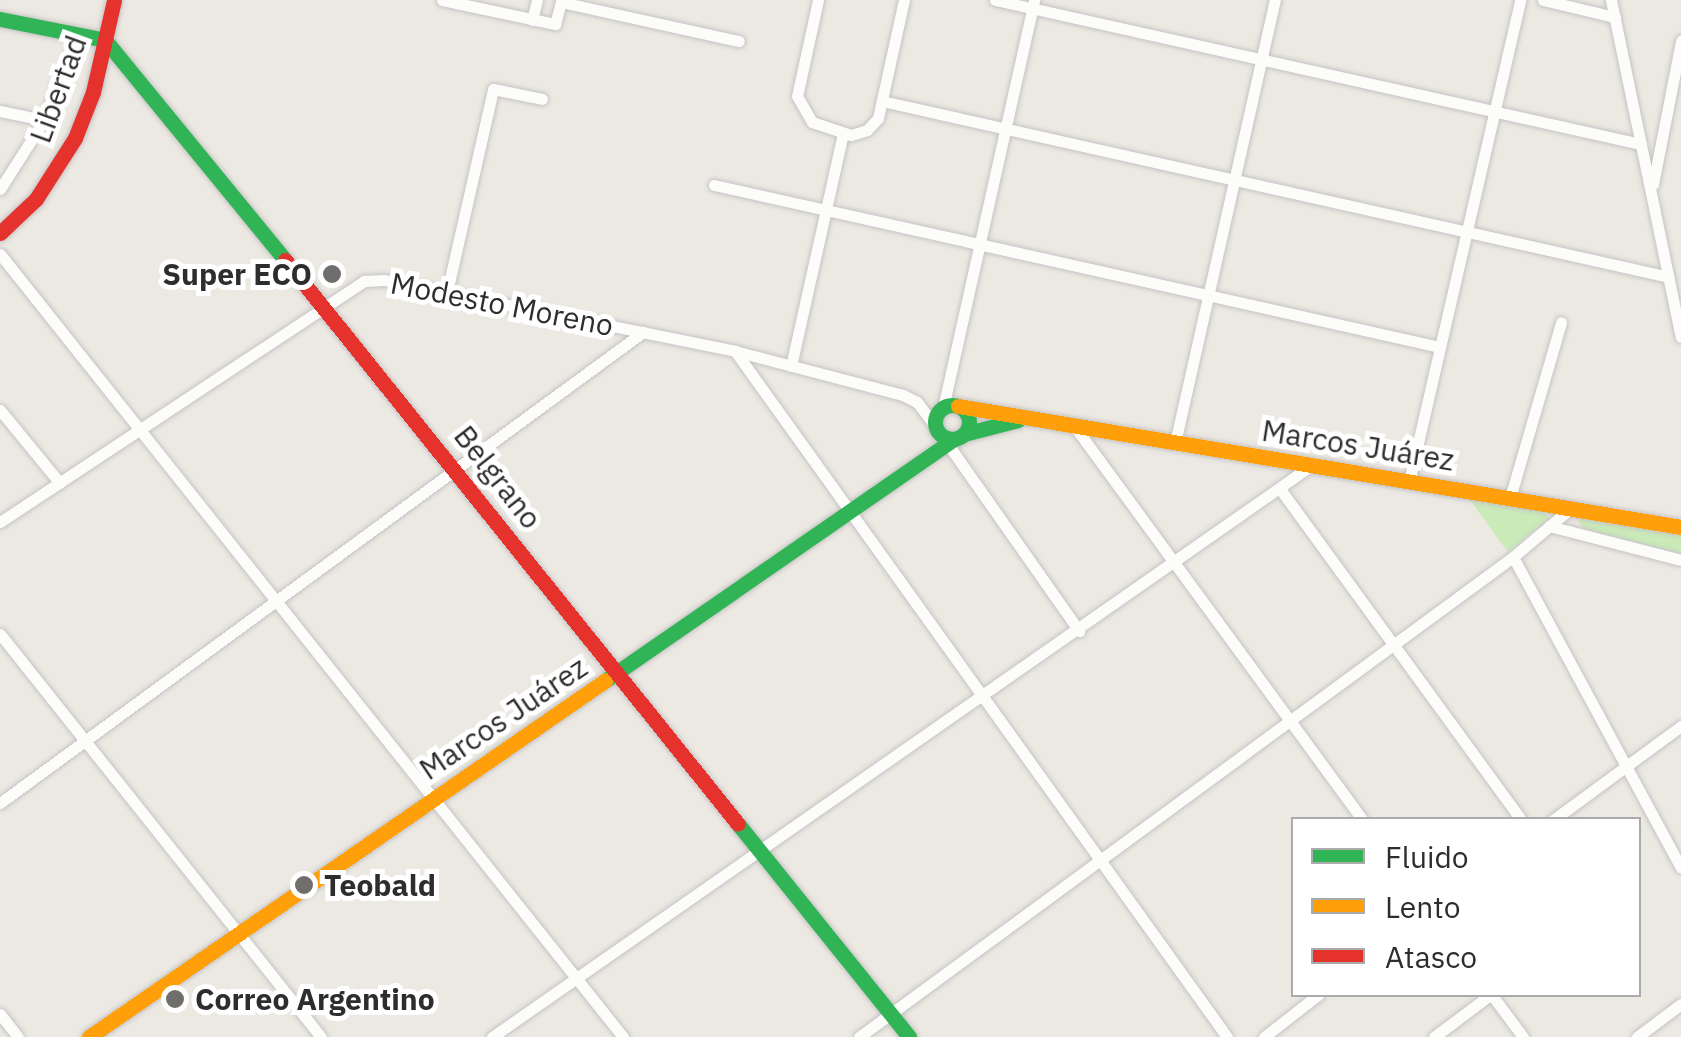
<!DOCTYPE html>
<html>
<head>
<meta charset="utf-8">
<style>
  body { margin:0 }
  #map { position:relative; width:1681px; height:1037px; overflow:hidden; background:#ece8e2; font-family:"IBM Plex Sans",sans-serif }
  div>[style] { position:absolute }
  .green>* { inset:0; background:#caeab8 }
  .roads { filter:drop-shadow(0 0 2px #c5c4c4) drop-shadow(0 0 2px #c5c4c4) }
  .street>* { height:11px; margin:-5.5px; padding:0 5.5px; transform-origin:5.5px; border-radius:5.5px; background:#fcfcfb }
  .fast>* { height:15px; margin:-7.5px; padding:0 7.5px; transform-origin:7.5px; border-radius:7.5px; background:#30b455 }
  .fast>.ring { margin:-7.5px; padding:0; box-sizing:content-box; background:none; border:15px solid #30b455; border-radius:50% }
  .slow>* { height:15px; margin:-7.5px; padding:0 7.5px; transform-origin:7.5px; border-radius:7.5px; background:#ff9f0a }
  .jam>* { height:15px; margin:-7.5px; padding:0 7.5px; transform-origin:7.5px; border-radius:7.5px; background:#e5322d }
  .dots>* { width:28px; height:28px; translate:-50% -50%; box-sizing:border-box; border:5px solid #fff; border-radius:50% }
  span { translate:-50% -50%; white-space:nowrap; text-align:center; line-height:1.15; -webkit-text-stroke:10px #fff; paint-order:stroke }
  .street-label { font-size:30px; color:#2d2d2d }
  .poi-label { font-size:30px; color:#2d2d2d; font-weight:700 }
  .right { translate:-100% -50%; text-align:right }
  .left { translate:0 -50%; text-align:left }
  .legend { position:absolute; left:1291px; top:817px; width:350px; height:180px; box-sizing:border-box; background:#fff; border:2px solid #ababab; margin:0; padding:12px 18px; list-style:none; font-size:30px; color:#2d2d2d }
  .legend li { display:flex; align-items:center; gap:20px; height:50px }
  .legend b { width:50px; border:2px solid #ababab }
</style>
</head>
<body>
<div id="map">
  <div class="green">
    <div style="clip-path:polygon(1470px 500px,1544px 511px,1549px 519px,1508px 552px)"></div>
    <div style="clip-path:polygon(1581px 517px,1681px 535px,1681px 554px,1584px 529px,1578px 521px)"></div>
  </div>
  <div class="roads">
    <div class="street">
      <div style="left:442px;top:0;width:116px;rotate:12deg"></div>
      <div style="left:555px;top:24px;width:23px;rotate:-75deg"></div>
      <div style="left:561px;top:2px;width:182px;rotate:12.4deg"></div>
      <div style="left:818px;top:0;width:98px;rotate:102.3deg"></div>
      <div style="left:797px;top:96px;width:30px;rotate:60deg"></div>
      <div style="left:812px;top:122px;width:41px;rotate:18.4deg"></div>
      <div style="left:851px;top:135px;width:17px;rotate:-17deg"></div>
      <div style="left:867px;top:130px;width:16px;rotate:-47deg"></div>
      <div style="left:878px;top:118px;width:121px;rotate:-77.6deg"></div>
      <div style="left:995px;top:0;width:662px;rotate:12.57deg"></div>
      <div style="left:1543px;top:0;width:74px;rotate:13.3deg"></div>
      <div style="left:1611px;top:0;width:344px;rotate:78.3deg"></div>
      <div style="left:532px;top:20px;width:21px;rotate:-76deg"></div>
      <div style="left:882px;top:101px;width:806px;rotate:12.61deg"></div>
      <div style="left:0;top:111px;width:45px;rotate:11.6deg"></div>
      <div style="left:1653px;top:184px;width:146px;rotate:-78.9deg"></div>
      <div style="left:714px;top:185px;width:744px;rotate:12.58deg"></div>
      <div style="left:0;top:189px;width:82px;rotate:-57.5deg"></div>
      <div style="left:44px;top:120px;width:92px;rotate:-68.2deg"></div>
      <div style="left:0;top:254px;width:1001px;rotate:51.49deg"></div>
      <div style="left:447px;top:292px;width:208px;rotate:-77.2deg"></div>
      <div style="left:493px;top:89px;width:50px;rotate:11.5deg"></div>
      <div style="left:735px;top:351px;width:844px;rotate:54.35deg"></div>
      <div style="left:791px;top:366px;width:238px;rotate:-77.4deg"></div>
      <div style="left:943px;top:408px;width:418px;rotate:-77.4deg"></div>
      <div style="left:0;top:410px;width:94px;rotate:50.6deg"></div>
      <div style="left:1075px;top:427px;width:487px;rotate:53.8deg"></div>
      <div style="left:947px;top:443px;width:230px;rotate:54.9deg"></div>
      <div style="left:1175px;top:443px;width:454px;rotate:-77.3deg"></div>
      <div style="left:1409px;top:482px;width:495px;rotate:-77deg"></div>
      <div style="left:1280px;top:489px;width:409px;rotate:53.9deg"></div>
      <div style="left:1510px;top:498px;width:183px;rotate:-73.8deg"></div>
      <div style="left:0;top:522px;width:437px;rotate:-33.5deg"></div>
      <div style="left:364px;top:281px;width:20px;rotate:-3deg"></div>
      <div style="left:384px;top:280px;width:358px;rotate:11.4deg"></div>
      <div style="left:735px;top:351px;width:174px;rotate:14.7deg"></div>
      <div style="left:903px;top:395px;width:16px;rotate:27deg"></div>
      <div style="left:917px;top:402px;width:31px;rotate:53deg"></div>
      <div style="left:1549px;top:526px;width:136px;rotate:14.4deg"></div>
      <div style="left:1513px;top:557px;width:353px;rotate:61.6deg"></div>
      <div style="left:0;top:634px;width:515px;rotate:51.46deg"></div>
      <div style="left:0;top:803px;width:797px;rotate:-36.22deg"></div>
      <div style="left:1553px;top:820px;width:159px;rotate:-36.3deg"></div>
      <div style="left:1491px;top:994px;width:54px;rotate:53.3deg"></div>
      <div style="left:0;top:1014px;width:29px;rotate:52deg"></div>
      <div style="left:492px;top:1037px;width:1000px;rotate:-34.9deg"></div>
      <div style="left:859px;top:1037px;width:811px;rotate:-36.28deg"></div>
      <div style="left:1513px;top:557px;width:76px;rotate:-40.2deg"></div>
      <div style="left:1264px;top:1037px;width:70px;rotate:-38deg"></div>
      <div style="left:1434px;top:1037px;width:71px;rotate:-37deg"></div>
      <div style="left:1637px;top:1037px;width:55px;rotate:-36.9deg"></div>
    </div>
    <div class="fast">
      <div style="left:0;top:19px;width:107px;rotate:11.3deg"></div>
      <div style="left:105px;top:40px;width:284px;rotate:50.7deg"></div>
      <div class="ring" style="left:935px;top:405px;width:19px;height:19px"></div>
      <div style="left:964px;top:434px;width:56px;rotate:-14.5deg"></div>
      <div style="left:606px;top:680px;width:423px;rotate:-34.7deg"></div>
      <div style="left:738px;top:824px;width:273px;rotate:51.2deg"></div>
    </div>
    <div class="slow">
      <div style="left:958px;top:406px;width:733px;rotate:9.5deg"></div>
      <div style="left:89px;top:1037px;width:628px;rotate:-34.63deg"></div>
    </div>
    <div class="jam">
      <div style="left:0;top:233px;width:50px;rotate:-43.4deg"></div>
      <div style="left:36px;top:199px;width:72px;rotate:-57.4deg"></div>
      <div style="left:75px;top:138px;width:49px;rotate:-68.6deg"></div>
      <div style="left:93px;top:92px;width:94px;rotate:-77.1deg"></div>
      <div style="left:285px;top:260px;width:723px;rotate:51.23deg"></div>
    </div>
  </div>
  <div class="dots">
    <div style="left:332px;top:274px;background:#706e6c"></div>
    <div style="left:304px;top:885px;background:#706e6c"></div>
    <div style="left:175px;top:999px;background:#706e6c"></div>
  </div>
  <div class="street-label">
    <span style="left:58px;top:89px;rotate:-70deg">Libertad</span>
    <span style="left:502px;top:304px;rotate:11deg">Modesto Moreno</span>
    <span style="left:1358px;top:445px;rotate:9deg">Marcos Juárez</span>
    <span style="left:498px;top:477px;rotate:52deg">Belgrano</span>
    <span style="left:503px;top:718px;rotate:-34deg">Marcos Juárez</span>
  </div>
  <div class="poi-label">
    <span class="right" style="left:312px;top:274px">Super ECO</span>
    <span class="left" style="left:324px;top:885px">Teobald</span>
    <span class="left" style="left:195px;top:999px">Correo Argentino</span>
  </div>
  <ul class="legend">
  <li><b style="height:12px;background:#30b455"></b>Fluido</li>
  <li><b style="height:12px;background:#ff9f0a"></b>Lento</li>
  <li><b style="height:12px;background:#e5322d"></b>Atasco</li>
  </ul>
</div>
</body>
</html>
